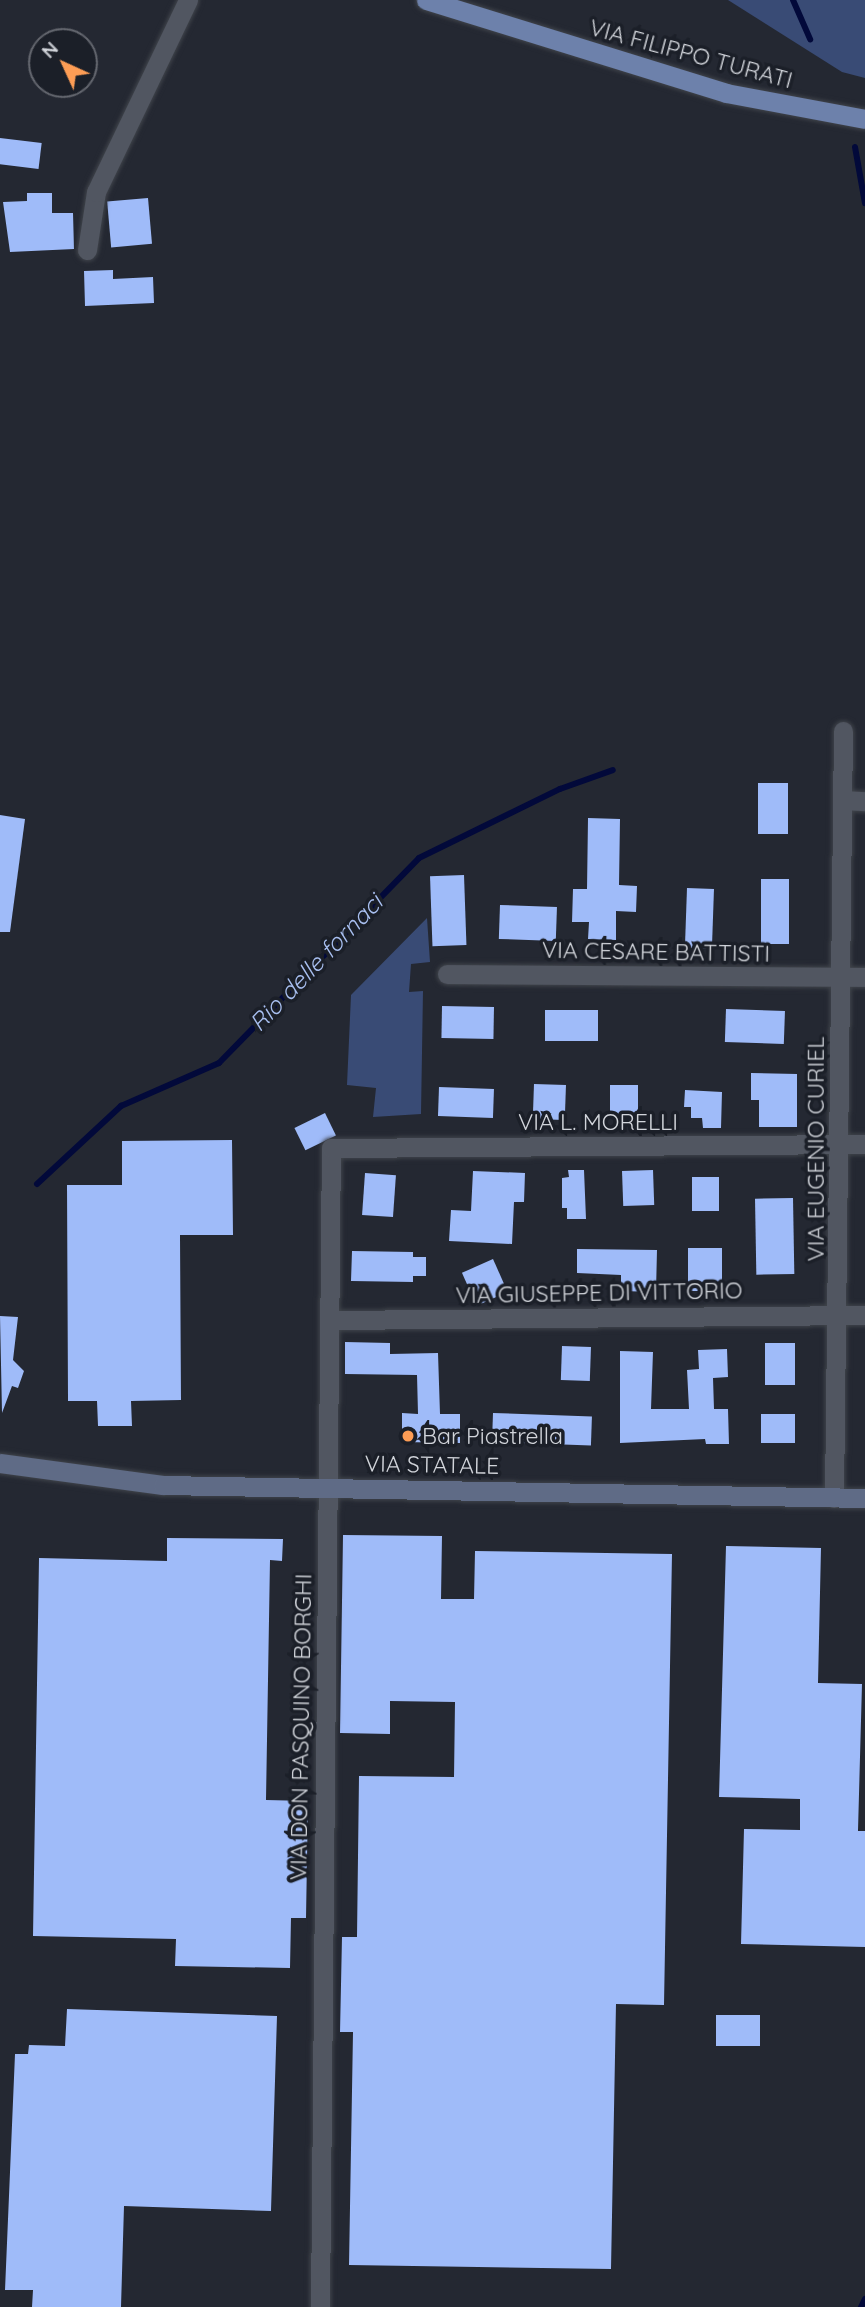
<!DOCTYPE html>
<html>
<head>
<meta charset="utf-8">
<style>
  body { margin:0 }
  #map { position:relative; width:865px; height:2307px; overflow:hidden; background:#242832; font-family:Quicksand,sans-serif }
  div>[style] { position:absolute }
  .green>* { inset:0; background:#394b75 }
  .stream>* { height:6px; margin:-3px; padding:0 3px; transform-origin:3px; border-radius:3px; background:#02093a }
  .building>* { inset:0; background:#9fbbf9; transform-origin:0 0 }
  .roads { filter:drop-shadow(0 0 2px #40444b) drop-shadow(0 0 2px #40444b) }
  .minor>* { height:19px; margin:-9.5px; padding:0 9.5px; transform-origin:9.5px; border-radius:9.5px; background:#515661 }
  .secondary>* { height:19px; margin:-9.5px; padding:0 9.5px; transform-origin:9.5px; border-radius:9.5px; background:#5f6b86 }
  .primary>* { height:19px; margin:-9.5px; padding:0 9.5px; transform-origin:9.5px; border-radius:9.5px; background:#6d81ab }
  .dots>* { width:19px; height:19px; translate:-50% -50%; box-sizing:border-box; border:4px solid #1b1f28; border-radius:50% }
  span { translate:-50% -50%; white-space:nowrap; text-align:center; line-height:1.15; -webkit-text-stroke:7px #1b1f28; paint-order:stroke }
  .street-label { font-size:23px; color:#d1d4da }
  .poi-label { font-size:23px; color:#d1d4da }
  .left { translate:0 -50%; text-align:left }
  .water-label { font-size:24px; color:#a8bff0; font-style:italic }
  .north { position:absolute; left:28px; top:28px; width:70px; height:70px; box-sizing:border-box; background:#1b1f28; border:2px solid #64676f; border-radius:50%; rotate:315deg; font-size:19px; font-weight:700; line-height:28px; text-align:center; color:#d1d4da }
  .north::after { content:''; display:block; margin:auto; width:24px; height:32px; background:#fd9d55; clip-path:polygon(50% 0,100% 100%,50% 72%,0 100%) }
</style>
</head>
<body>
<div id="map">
  <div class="green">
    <div style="clip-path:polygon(728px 0,865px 0,865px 78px,842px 72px)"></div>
    <div style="clip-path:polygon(427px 918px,430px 962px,411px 964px,409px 992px,423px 991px,421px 1114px,373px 1117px,376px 1088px,347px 1085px,351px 995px)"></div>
  </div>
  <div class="stream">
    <div style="left:793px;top:0;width:43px;rotate:66.4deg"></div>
    <div style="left:855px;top:147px;width:57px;rotate:79.9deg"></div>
    <div style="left:37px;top:1184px;width:115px;rotate:-42.9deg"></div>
    <div style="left:121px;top:1106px;width:107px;rotate:-23.7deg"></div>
    <div style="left:219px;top:1063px;width:286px;rotate:-45.7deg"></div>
    <div style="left:419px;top:858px;width:157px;rotate:-26.1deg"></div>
    <div style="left:560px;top:789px;width:56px;rotate:-19.7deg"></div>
    <div style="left:861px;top:2307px;width:9px;rotate:-63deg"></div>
  </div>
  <div class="building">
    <div style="left:0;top:138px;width:42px;height:26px;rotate:7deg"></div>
    <div style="clip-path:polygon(27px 193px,52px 193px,52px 213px,73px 213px,74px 249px,10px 252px,3px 202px,27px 201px)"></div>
    <div style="left:148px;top:198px;width:46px;height:41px;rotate:85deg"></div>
    <div style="clip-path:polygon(113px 270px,113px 279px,153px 277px,154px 303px,85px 306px,84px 271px)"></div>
    <div style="left:758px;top:783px;width:30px;height:51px"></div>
    <div style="clip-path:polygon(0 815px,25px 819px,10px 932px,0 932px)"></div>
    <div style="clip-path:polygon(588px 818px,620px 819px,619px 885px,637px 886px,636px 912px,616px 911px,616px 940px,588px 939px,589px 922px,572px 922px,573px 889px,587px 889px)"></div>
    <div style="left:464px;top:875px;width:70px;height:34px;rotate:88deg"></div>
    <div style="left:761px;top:879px;width:28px;height:65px"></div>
    <div style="left:687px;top:888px;width:27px;height:60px;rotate:2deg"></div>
    <div style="left:500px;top:905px;width:57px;height:34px;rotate:2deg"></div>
    <div style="left:442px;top:1006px;width:52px;height:32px;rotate:1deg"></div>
    <div style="left:726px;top:1009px;width:59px;height:33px;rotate:2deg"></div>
    <div style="left:545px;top:1010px;width:53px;height:31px"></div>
    <div style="clip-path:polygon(751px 1073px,797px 1074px,797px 1127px,759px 1127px,759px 1100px,751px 1100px)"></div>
    <div style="left:534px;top:1084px;width:32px;height:35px;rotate:2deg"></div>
    <div style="left:610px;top:1085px;width:28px;height:34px"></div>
    <div style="left:439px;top:1087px;width:55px;height:29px;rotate:2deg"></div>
    <div style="clip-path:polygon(685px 1090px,722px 1092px,721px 1128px,703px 1128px,702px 1118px,691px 1118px,691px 1107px,684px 1107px)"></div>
    <div style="left:325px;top:1113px;width:25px;height:34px;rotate:64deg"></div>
    <div style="clip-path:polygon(232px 1140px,233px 1235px,180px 1235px,181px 1400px,131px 1401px,132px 1426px,98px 1426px,97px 1401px,68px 1401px,67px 1185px,122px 1185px,122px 1141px)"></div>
    <div style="clip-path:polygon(568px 1170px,584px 1170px,586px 1219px,567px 1219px,567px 1208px,562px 1208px,562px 1178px,569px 1177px)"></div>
    <div style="left:653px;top:1170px;width:35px;height:31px;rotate:88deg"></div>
    <div style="clip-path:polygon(473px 1171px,525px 1173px,524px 1202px,514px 1202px,512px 1244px,449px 1241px,451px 1210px,471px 1211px)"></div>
    <div style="left:365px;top:1173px;width:31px;height:42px;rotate:4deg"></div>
    <div style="left:692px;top:1177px;width:27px;height:34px"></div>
    <div style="left:793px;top:1198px;width:76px;height:38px;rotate:89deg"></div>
    <div style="left:688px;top:1248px;width:34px;height:43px"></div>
    <div style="clip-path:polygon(577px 1249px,657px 1250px,656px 1292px,621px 1291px,621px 1275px,577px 1273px)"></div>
    <div style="clip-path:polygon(352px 1251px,413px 1252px,413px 1257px,426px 1257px,426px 1276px,413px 1276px,413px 1282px,351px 1281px)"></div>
    <div style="left:493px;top:1259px;width:36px;height:34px;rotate:66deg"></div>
    <div style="clip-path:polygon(0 1316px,18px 1317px,13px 1360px,24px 1371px,18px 1388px,12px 1386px,2px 1413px)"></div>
    <div style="clip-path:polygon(345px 1342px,390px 1343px,390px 1354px,438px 1353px,440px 1414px,460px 1414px,460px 1443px,402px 1442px,402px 1413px,418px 1414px,417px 1375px,345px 1374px)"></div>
    <div style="left:765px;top:1343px;width:30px;height:42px"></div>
    <div style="left:562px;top:1346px;width:29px;height:34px;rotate:2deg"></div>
    <div style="clip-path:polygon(727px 1349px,728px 1377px,713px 1378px,714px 1409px,728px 1409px,729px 1444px,706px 1444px,705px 1439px,620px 1443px,620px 1351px,653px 1352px,651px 1409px,689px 1409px,687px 1370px,699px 1369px,698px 1350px)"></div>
    <div style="left:493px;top:1413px;width:99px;height:29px;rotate:2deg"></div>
    <div style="left:795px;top:1414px;width:29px;height:34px;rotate:90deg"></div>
    <div style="clip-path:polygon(343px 1535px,442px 1536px,441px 1599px,474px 1599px,475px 1551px,672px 1554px,664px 2005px,616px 2004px,611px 2269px,349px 2265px,353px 2032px,340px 2032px,342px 1937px,357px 1937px,359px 1776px,454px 1777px,455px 1702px,390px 1701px,390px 1734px,340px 1733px)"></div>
    <div style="clip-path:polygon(167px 1538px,283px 1539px,282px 1561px,270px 1560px,266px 1800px,308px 1801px,306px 1918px,291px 1918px,290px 1968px,175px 1966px,176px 1939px,33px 1936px,39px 1558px,167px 1561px)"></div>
    <div style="clip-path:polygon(726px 1546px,821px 1548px,818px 1683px,862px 1684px,858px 1831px,865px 1831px,865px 1947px,741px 1944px,744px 1829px,800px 1830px,800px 1799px,719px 1797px)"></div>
    <div style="clip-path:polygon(67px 2009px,277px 2016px,271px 2211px,124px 2206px,121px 2307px,32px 2307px,33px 2290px,5px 2290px,15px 2054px,28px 2054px,29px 2045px,65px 2046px)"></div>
    <div style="left:760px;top:2015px;width:31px;height:44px;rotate:90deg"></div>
  </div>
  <div class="roads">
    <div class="minor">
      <div style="left:87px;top:250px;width:59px;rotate:-81.2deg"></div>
      <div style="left:96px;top:192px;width:213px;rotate:-64.4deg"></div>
      <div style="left:843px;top:800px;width:22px;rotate:3deg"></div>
      <div style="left:447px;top:974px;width:418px;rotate:0.4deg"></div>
      <div style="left:333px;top:1320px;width:532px;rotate:-0.54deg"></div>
      <div style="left:834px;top:1498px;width:767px;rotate:-89.33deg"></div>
      <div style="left:320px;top:2307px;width:1159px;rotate:-89.46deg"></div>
      <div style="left:331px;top:1148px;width:534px;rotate:-0.43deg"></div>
    </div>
    <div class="secondary">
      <div style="left:0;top:1463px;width:164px;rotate:7.7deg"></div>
      <div style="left:163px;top:1485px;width:702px;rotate:1.06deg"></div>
    </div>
    <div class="primary">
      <div style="left:426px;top:0;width:314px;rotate:17.2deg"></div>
      <div style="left:726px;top:93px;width:141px;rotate:10.6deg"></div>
    </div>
  </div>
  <div class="dots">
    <div style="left:408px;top:1436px;background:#fd9d55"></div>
  </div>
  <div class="street-label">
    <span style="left:691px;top:54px;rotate:15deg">VIA FILIPPO TURATI</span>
    <span style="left:656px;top:952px;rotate:1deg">VIA CESARE BATTISTI</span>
    <span style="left:598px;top:1122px">VIA L. MORELLI</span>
    <span style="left:816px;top:1149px;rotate:-90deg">VIA EUGENIO CURIEL</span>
    <span style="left:599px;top:1293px;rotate:-1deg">VIA GIUSEPPE DI VITTORIO</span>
    <span style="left:432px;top:1465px;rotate:1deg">VIA STATALE</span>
    <span style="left:301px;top:1727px;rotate:-89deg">VIA DON PASQUINO BORGHI</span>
  </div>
  <div class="poi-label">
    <span class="left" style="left:422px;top:1436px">Bar Piastrella</span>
  </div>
  <div class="water-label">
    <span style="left:316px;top:963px;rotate:-46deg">Rio delle fornaci</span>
  </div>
  <div class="north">N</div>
</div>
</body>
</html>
